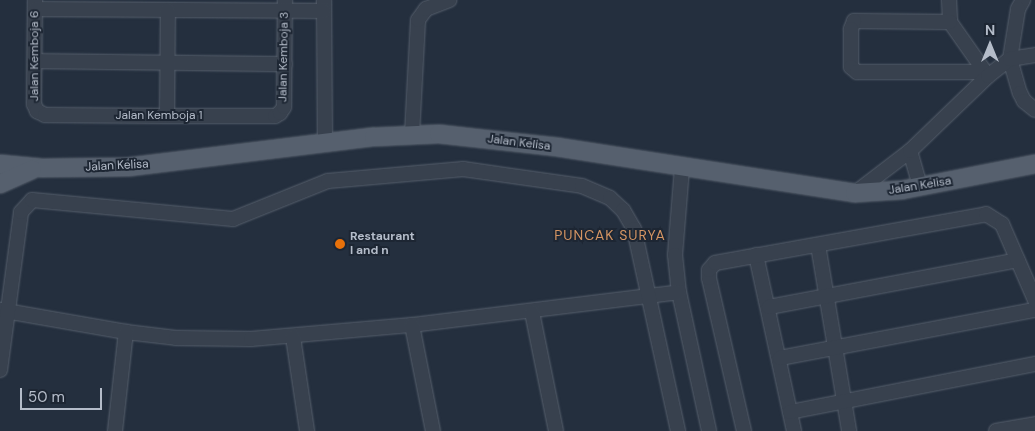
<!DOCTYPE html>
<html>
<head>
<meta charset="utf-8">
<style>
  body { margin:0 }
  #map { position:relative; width:1035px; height:431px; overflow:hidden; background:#242f3e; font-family:"DM Sans",sans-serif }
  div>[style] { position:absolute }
  .roads { filter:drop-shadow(0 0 1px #565f6c) drop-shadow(0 0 1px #565f6c) }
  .minor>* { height:14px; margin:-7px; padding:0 7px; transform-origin:7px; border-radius:7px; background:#38414e }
  .major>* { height:18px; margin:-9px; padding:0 9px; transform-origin:9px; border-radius:9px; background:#56606e }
  .dots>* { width:14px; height:14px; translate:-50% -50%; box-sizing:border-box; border:2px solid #1d2633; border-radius:50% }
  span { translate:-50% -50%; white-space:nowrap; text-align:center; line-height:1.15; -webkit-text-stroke:4px #1d2633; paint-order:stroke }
  .street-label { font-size:12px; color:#b4bcc9 }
  .poi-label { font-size:12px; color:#b4bcc9; font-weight:700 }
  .left { translate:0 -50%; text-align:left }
  .neighbourhood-label { font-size:14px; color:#d59563; letter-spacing:1px }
  .north { position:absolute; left:965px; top:20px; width:50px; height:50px; -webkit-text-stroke:4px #1d2633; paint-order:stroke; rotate:0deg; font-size:14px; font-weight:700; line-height:20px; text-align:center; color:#b4bcc9 }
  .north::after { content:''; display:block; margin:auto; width:18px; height:22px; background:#b4bcc9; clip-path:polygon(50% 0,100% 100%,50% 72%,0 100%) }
  .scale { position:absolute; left:20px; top:388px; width:82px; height:22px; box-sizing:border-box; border:2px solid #b4bcc9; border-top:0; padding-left:6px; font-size:15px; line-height:18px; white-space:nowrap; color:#b4bcc9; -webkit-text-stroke:4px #1d2633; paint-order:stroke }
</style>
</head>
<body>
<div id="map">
  <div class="roads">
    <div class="minor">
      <div style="left:35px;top:0;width:104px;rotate:90.6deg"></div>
      <div style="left:34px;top:104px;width:8px;rotate:67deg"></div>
      <div style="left:37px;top:111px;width:9px;rotate:27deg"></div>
      <div style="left:45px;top:115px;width:122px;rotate:0.5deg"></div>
      <div style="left:167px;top:116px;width:108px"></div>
      <div style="left:275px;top:116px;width:6px;rotate:-31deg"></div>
      <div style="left:280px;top:113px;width:7px;rotate:-56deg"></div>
      <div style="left:284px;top:107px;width:107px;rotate:-89.5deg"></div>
      <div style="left:324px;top:0;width:143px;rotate:89.6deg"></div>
      <div style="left:949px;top:0;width:22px;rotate:87deg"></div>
      <div style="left:950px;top:22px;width:66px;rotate:54.9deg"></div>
      <div style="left:1023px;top:0;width:10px;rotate:119deg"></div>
      <div style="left:1018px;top:9px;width:51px;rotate:99.1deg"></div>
      <div style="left:1010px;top:59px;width:35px;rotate:74deg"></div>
      <div style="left:1020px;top:93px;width:9px;rotate:63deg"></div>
      <div style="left:1024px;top:101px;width:14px;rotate:39deg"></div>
      <div style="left:35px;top:9px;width:289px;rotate:0.4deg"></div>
      <div style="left:950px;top:22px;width:96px;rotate:-179.4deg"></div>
      <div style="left:854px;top:21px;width:9px;rotate:111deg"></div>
      <div style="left:851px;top:29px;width:38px;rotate:90deg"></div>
      <div style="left:851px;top:67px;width:8px;rotate:40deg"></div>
      <div style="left:857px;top:72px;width:128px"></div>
      <div style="left:35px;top:61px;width:250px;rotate:0.7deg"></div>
      <div style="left:167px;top:116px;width:106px;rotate:-89.5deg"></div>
      <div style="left:412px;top:135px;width:115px;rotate:-87deg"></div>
      <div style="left:418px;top:20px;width:14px;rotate:-54deg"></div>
      <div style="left:426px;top:9px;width:25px;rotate:-21deg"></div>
      <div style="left:910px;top:151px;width:37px;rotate:74deg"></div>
      <div style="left:682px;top:168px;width:87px;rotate:94.6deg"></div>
      <div style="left:675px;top:255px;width:37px;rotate:84deg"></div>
      <div style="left:679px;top:292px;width:142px;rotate:77.8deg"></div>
      <div style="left:855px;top:193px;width:69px;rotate:-37.4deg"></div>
      <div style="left:910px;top:151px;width:108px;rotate:-43.9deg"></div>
      <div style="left:988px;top:76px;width:28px;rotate:-38deg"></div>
      <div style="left:1010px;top:59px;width:25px;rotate:-9deg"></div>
      <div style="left:818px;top:245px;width:189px;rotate:80.5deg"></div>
      <div style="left:756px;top:255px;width:180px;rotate:77.8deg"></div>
      <div style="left:769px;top:307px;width:253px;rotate:-10.7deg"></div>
      <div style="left:0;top:310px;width:128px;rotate:9.9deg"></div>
      <div style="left:126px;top:332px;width:50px;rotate:6.8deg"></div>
      <div style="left:176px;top:338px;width:75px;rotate:0.8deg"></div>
      <div style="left:251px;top:339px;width:162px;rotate:-5deg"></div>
      <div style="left:412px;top:325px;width:269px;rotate:-7deg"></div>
      <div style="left:532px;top:312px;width:121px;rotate:78.6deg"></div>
      <div style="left:412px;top:325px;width:108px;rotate:78.8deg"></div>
      <div style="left:293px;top:337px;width:95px;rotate:81.5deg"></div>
      <div style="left:780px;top:358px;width:259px;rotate:-10.7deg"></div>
      <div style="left:0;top:370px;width:159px;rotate:-82.4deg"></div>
      <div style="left:21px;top:212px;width:16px;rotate:-47deg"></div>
      <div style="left:32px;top:200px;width:202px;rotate:5.4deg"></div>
      <div style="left:233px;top:219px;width:102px;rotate:-21.8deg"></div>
      <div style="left:328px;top:181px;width:136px;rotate:-5.1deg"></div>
      <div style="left:463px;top:169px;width:120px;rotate:8.1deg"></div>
      <div style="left:582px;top:186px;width:30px;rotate:23deg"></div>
      <div style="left:610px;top:198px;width:18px;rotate:43deg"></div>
      <div style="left:623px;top:210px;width:22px;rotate:60deg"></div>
      <div style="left:634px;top:229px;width:207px;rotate:77.7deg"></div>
      <div style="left:790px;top:412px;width:250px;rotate:-11.1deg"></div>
      <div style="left:115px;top:431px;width:100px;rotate:-83.7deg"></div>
      <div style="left:744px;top:431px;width:157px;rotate:-102.9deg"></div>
      <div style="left:709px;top:278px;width:8px;rotate:-90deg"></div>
      <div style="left:709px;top:270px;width:9px;rotate:-49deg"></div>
      <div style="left:715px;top:263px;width:275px;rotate:-10.2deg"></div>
      <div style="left:986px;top:214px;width:19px;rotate:32deg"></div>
      <div style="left:1002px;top:224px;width:83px;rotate:66.5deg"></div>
      <div style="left:996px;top:431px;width:40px;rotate:-10deg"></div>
    </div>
    <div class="major">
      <div style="left:0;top:164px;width:42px;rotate:5.4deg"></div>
      <div style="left:42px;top:168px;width:86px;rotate:-0.7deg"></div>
      <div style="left:128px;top:167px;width:248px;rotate:-7deg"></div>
      <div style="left:374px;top:137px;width:65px;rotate:-2.6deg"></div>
      <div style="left:439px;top:134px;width:119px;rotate:6.3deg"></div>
      <div style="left:557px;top:147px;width:302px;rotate:8.8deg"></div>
      <div style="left:855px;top:193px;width:47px;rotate:-3.7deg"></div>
      <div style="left:902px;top:190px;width:136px;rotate:-11.1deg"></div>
      <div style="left:0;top:184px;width:35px;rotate:-24deg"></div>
    </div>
  </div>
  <div class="dots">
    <div style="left:340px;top:244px;background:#e8710a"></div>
  </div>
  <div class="street-label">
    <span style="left:35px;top:56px;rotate:-90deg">Jalan Kemboja 6</span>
    <span style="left:284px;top:57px;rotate:-89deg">Jalan Kemboja 3</span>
    <span style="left:159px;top:116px">Jalan Kemboja 1</span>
    <span style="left:519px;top:143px;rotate:7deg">Jalan Kelisa</span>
    <span style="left:117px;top:166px;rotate:-3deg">Jalan Kelisa</span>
    <span style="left:920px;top:186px;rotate:-9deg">Jalan Kelisa</span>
  </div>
  <div class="poi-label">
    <span class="left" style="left:350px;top:244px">Restaurant<br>l and n</span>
  </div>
  <div class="neighbourhood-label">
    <span style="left:610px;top:235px">PUNCAK SURYA</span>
  </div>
  <div class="north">N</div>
  <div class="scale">50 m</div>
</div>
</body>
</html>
